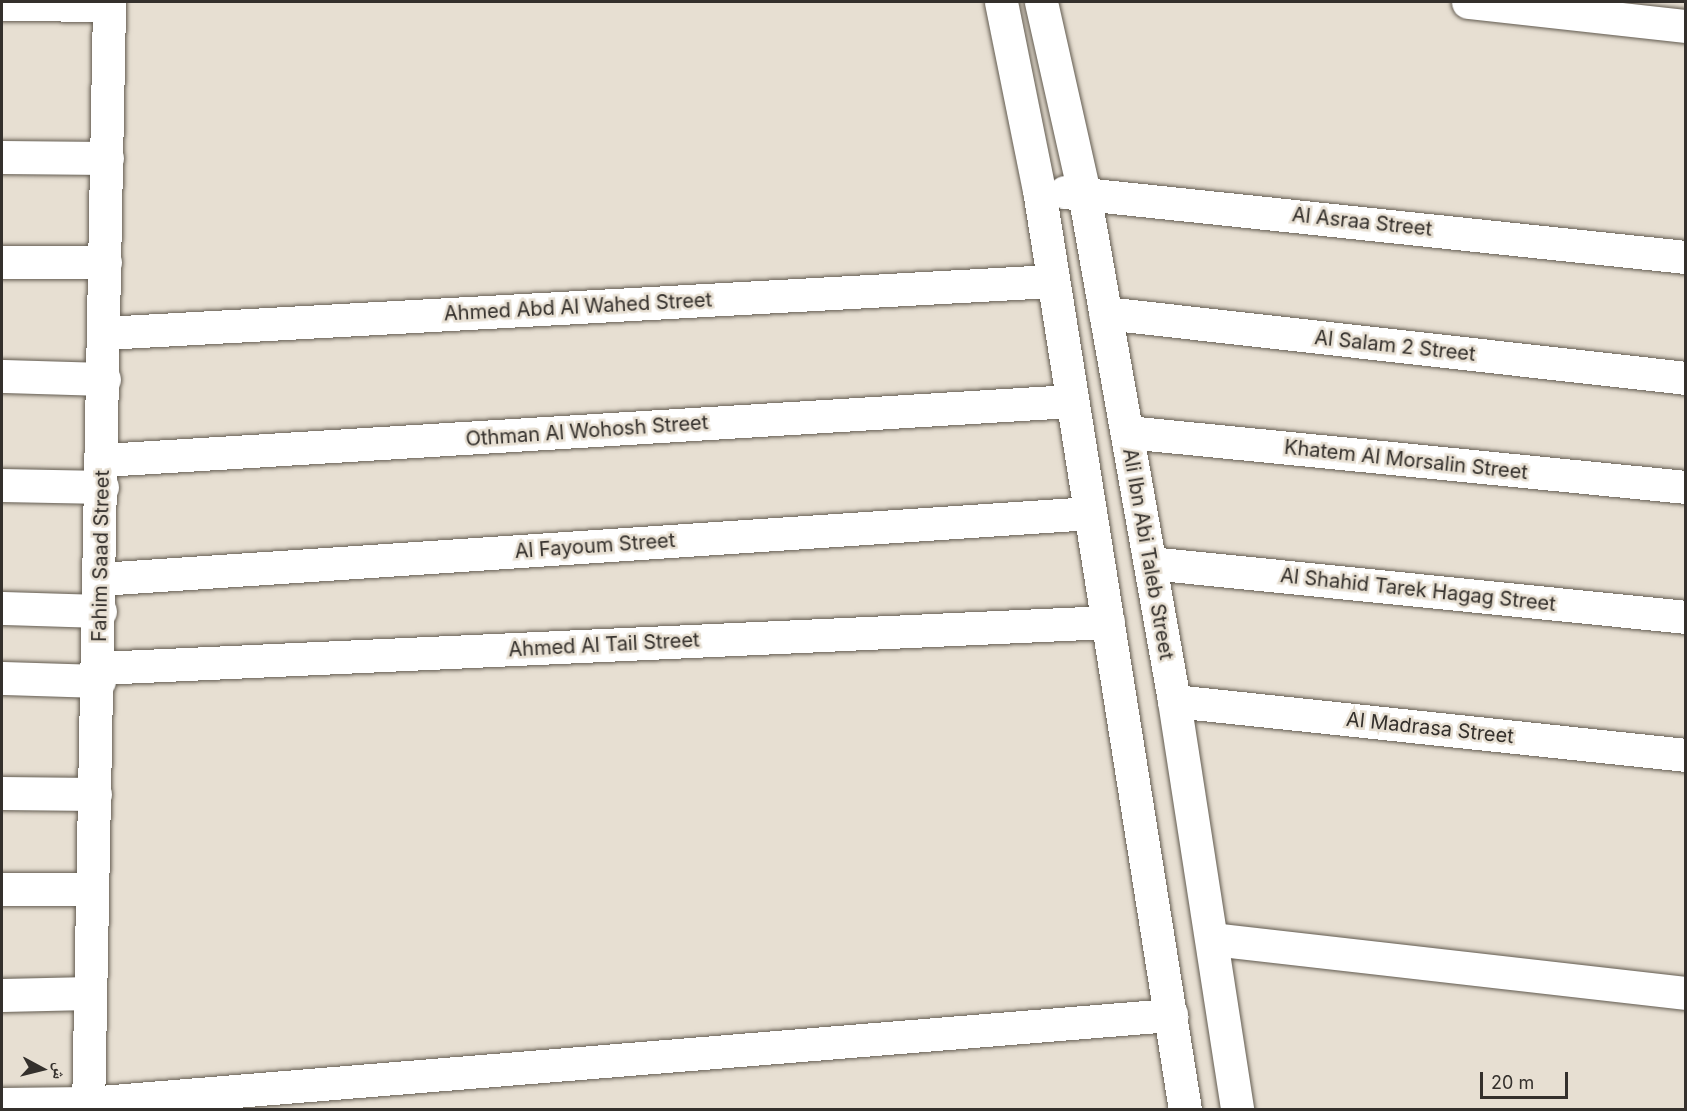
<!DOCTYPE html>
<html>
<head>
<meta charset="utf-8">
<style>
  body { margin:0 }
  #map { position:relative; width:1687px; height:1111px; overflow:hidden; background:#e7dfd2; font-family:Inter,"Noto Naskh Arabic",sans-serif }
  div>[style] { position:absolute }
  .roads { filter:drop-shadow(0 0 2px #625b50) drop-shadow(0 0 2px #625b50) }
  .minor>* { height:33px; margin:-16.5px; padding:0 16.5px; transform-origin:16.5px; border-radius:16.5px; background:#fff }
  span { translate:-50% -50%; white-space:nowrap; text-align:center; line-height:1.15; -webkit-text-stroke:5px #e7dfd2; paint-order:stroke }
  .street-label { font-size:20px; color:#34302c }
  .frame { position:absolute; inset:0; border:3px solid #34302c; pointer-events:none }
  .north { position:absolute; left:12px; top:1039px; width:60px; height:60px; -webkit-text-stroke:4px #e7dfd2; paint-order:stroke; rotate:97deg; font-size:16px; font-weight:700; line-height:24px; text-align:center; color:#34302c }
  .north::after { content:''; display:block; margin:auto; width:21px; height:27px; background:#34302c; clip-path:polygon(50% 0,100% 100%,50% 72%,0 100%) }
  .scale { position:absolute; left:1480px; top:1072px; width:88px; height:27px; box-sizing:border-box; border:3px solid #34302c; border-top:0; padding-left:8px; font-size:18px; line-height:21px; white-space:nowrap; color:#34302c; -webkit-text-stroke:4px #e7dfd2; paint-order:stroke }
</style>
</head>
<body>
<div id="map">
  <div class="roads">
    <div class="minor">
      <div style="left:1001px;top:2px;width:192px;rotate:78.6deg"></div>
      <div style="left:1039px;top:190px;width:932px;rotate:80.98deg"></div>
      <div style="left:1041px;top:2px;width:196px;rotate:77.3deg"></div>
      <div style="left:1084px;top:193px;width:516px;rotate:79.95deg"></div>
      <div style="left:1174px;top:701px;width:414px;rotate:81.2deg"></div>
      <div style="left:1468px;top:2px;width:219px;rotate:6.3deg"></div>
      <div style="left:2px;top:4px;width:107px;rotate:0.5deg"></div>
      <div style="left:2px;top:157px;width:105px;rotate:0.5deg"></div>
      <div style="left:1065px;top:192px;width:624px;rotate:5.98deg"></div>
      <div style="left:2px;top:262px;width:103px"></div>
      <div style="left:1105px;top:313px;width:585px;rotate:6.38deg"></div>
      <div style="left:104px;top:333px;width:949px;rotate:-3.14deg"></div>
      <div style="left:2px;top:376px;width:102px;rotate:1.7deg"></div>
      <div style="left:1127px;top:432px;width:562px;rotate:5.62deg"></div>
      <div style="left:103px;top:460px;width:970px;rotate:-3.49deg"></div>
      <div style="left:2px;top:485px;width:100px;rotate:1.1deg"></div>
      <div style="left:1150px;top:563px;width:539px;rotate:5.75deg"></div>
      <div style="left:100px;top:579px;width:992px;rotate:-3.81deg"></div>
      <div style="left:2px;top:608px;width:98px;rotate:1.8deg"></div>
      <div style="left:99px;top:668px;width:1010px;rotate:-2.61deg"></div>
      <div style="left:2px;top:678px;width:97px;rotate:1.8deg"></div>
      <div style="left:1174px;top:701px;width:515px;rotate:6.02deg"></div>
      <div style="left:2px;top:793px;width:93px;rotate:0.6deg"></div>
      <div style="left:2px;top:889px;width:89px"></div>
      <div style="left:1212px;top:939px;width:477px;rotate:6.5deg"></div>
      <div style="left:2px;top:995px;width:88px;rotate:-1.3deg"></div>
      <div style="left:2px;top:1104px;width:86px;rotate:-0.7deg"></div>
      <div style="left:88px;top:1103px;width:1087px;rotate:-4.65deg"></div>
      <div style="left:88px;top:1110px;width:1108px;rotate:-88.91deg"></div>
    </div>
  </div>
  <div class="street-label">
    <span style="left:1362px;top:222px;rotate:6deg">Al Asraa Street</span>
    <span style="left:578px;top:307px;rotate:-3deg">Ahmed Abd Al Wahed Street</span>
    <span style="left:1395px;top:346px;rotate:6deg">Al Salam 2 Street</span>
    <span style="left:587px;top:431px;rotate:-4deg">Othman Al Wohosh Street</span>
    <span style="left:1406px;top:460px;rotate:6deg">Khatem Al Morsalin Street</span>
    <span style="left:595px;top:546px;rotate:-4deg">Al Fayoum Street</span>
    <span style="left:1148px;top:554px;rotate:80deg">Ali Ibn Abi Taleb Street</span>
    <span style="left:101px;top:556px;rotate:-89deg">Fahim Saad Street</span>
    <span style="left:1418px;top:590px;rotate:6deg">Al Shahid Tarek Hagag Street</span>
    <span style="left:604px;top:645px;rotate:-3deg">Ahmed Al Tail Street</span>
    <span style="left:1430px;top:728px;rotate:6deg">Al Madrasa Street</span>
  </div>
  <div class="frame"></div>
  <div class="north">ش</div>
  <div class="scale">20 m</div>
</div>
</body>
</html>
